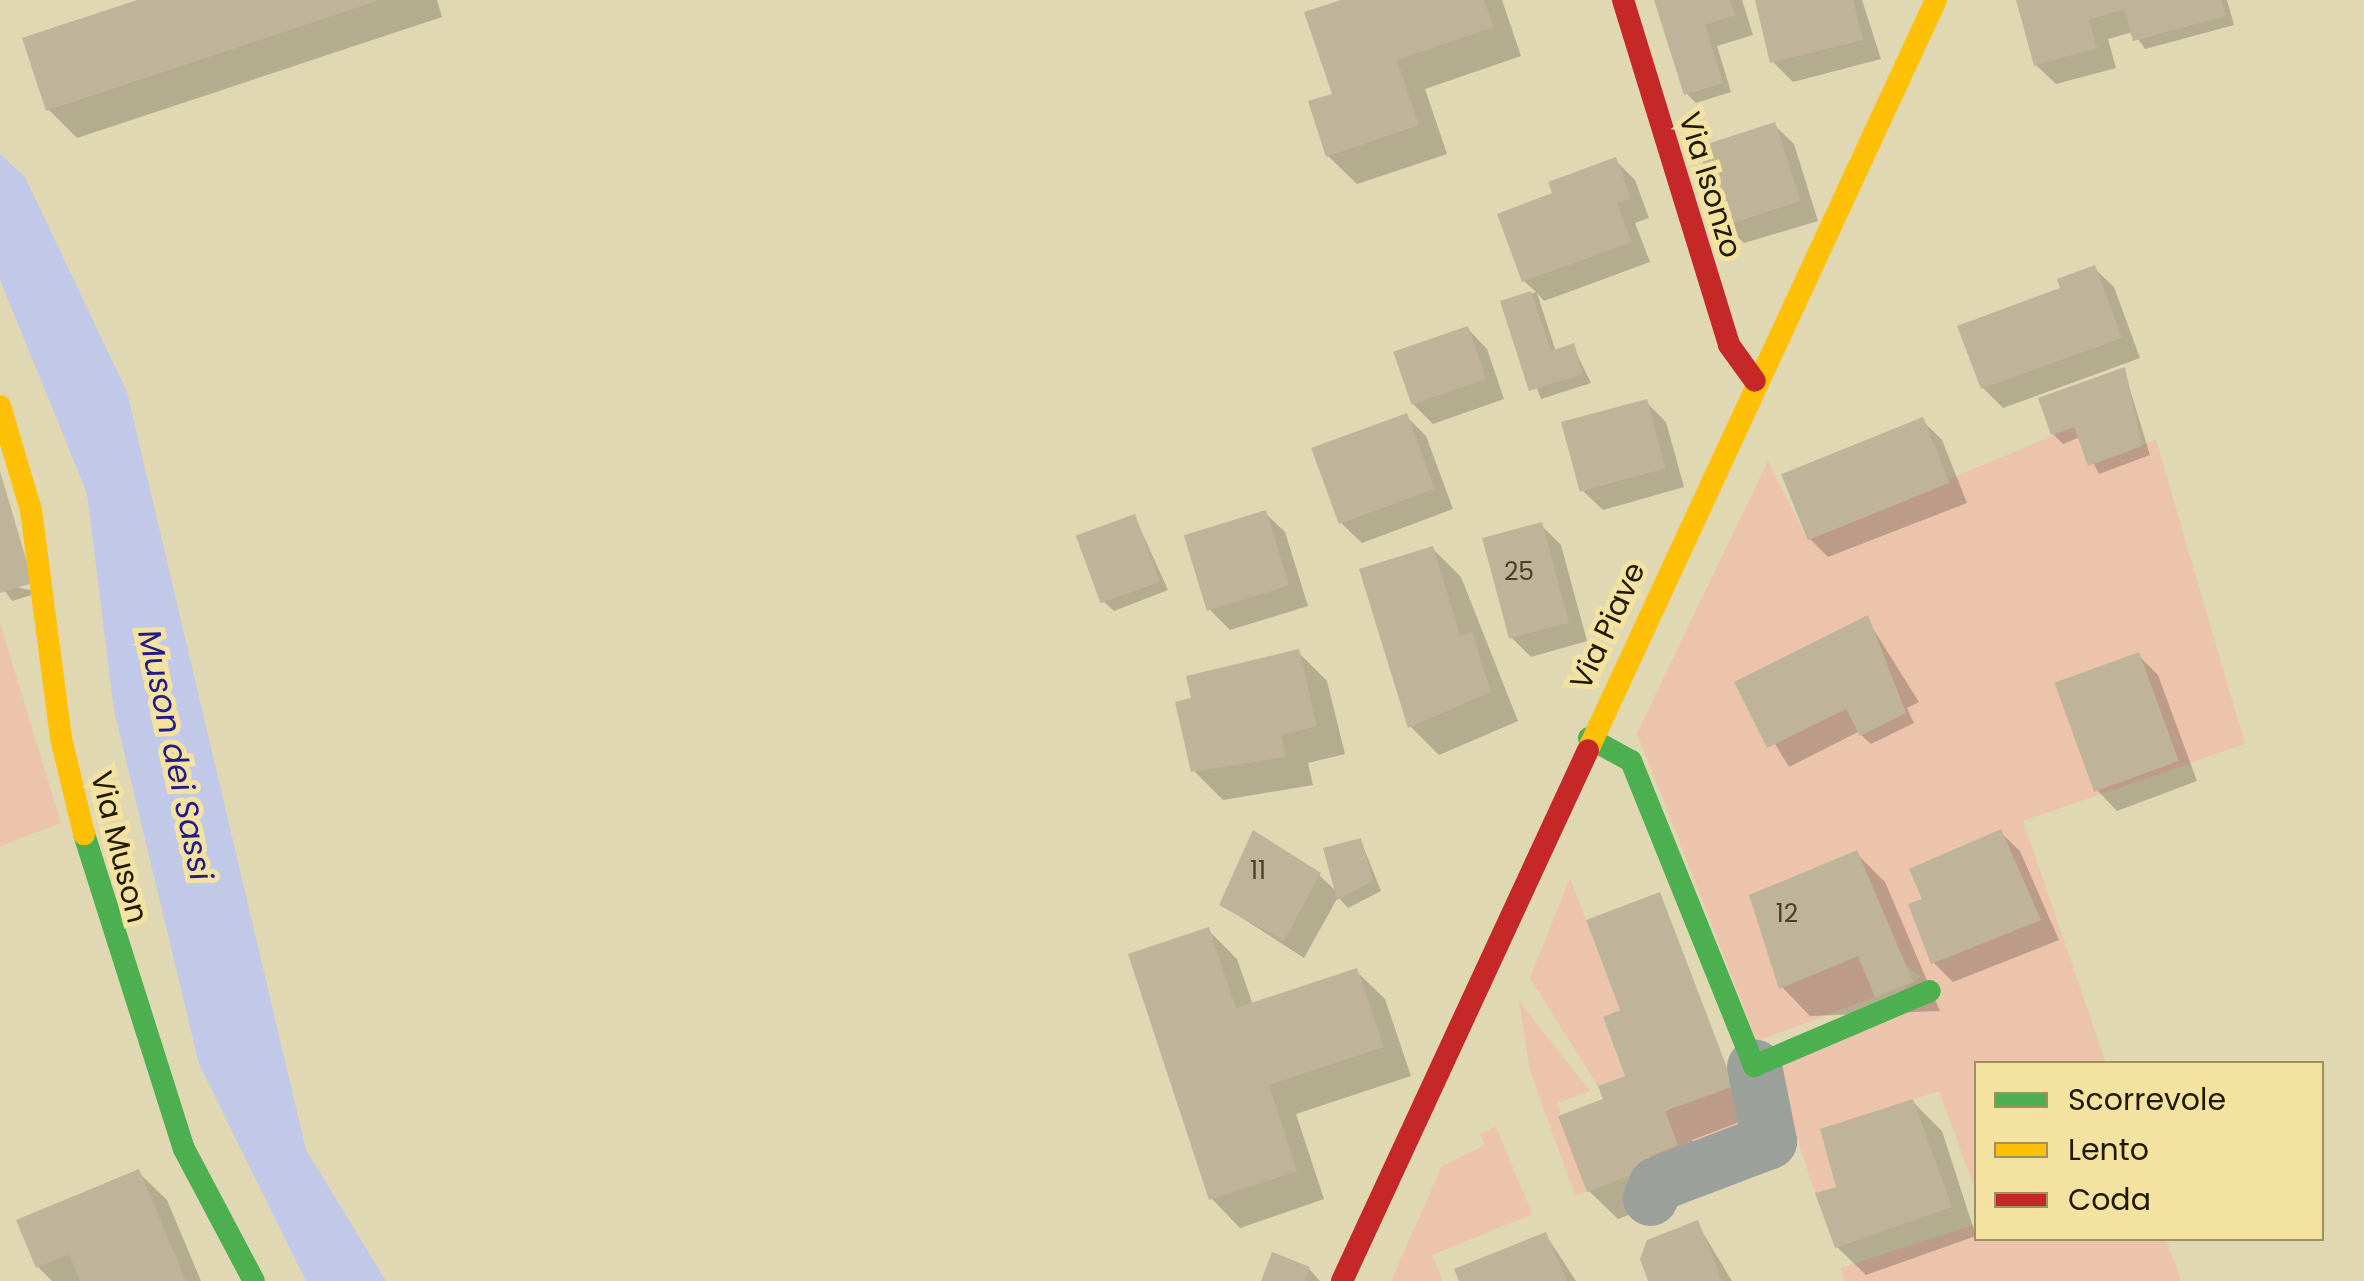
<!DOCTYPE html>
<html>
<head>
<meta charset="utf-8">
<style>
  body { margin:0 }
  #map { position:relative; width:2364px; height:1281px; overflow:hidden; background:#e0d7b3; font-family:Poppins,sans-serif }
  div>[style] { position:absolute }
  .green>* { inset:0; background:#ecc4ab }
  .water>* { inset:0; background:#c2c8e7 }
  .shadow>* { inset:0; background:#0003 }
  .building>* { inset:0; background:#bfb499; transform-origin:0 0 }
  .street>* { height:55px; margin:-27.5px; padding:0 27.5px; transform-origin:27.5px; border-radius:27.5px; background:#9ba19a }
  .fast>* { height:22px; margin:-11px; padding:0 11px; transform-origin:11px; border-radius:11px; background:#4caf50 }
  .slow>* { height:22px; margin:-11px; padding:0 11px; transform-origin:11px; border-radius:11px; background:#ffc107 }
  .jam>* { height:22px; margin:-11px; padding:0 11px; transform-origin:11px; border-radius:11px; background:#c62828 }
  span { translate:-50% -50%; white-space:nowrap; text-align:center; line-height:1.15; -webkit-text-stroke:10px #f3e2a0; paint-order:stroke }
  .number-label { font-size:25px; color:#474027 }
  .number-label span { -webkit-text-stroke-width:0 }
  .street-label { font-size:30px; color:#1f1901 }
  .water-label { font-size:32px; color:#241a89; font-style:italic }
  .legend { position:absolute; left:1974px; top:1061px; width:350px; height:180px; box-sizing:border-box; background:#f3e2a0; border:2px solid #9e9260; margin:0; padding:12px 18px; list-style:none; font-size:30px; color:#1f1901 }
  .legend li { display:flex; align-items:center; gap:20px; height:50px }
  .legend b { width:50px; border:2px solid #9e9260 }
</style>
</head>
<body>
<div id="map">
  <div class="green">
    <div style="clip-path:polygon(2074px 427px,2088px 465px,2156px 440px,2245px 744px,2023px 821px,2106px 1063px,1976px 1064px,1976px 1192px,1939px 1091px,1821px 1129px,1836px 1187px,1815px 1193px,1776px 1072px,1922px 977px,1906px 966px,1856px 850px,1750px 895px,1779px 988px,1858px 956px,1875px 997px,1757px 1041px,1637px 733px,1768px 461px,1807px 538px)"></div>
    <div style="clip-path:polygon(0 623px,61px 823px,0 846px)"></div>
    <div style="clip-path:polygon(1570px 878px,1620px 1010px,1603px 1018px,1625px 1076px,1598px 1086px,1530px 978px)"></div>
    <div style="clip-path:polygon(1519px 1001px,1590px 1091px,1557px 1103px,1587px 1192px,1575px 1195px,1530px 1071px)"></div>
    <div style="clip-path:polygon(1734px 1086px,1742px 1123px,1653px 1167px,1649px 1157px,1677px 1145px,1665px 1111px)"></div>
    <div style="clip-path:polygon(1496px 1126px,1532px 1214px,1432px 1255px,1443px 1281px,1391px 1281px,1442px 1166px,1485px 1145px,1480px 1134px)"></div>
    <div style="clip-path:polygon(1976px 1224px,1976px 1238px,2166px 1239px,2181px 1281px,1845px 1281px,1841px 1268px)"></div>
  </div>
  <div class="water">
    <div style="clip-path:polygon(0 154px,25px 177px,127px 392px,306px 1150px,386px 1281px,306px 1281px,199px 1064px,114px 710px,87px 493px,0 280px)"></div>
  </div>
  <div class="shadow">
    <div style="clip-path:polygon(145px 0,437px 0,442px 17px,77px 138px,48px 109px)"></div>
    <div style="clip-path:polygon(1348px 0,1502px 0,1521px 56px,1425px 89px,1447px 154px,1357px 184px,1328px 156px)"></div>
    <div style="clip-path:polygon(1657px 0,1742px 0,1753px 35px,1717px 46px,1731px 92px,1696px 103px,1687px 94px)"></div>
    <div style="clip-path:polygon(1757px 0,1862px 0,1881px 59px,1793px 82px,1773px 62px)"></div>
    <div style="clip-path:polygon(2019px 0,2227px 0,2234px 25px,2145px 49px,2133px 32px,2108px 39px,2116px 68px,2056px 84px,2036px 65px)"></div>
    <div style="clip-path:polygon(1774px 125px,1794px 144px,1818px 221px,1744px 243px,1724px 224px)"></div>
    <div style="clip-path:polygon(1615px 160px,1635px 180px,1649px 218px,1635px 223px,1650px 262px,1544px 301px,1537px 293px,1556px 352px,1573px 346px,1591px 383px,1541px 399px,1503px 302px,1536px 292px,1524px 281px,1556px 195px)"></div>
    <div style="clip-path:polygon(2094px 268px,2114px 287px,2140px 358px,2003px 408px,1983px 388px,2063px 289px)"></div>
    <div style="clip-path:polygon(1468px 329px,1487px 349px,1504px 399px,1433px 424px,1413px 404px)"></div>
    <div style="clip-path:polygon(2124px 370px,2150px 455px,2099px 474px,2080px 437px,2063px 444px,2053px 434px)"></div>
    <div style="clip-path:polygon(1646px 402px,1666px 422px,1684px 487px,1603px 510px,1583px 491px)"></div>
    <div style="clip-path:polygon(1406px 416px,1426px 436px,1453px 509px,1362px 543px,1342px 524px)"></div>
    <div style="clip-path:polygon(1922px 420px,1942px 440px,1967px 503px,1828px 557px,1808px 537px)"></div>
    <div style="clip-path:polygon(1265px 513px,1285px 532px,1308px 606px,1230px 630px,1210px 610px)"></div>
    <div style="clip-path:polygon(1135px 517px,1168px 590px,1114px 611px,1104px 602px)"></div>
    <div style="clip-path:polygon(1541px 525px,1561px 545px,1587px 641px,1531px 657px,1511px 637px)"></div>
    <div style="clip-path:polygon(1432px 548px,1461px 577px,1518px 721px,1439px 755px,1410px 726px)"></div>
    <div style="clip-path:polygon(0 584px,41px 592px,12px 601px)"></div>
    <div style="clip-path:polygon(1867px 619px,1919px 702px,1907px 708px,1914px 723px,1871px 744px,1858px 732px,1789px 767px,1738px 683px)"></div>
    <div style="clip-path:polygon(1298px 652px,1327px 681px,1345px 754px,1308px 763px,1313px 785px,1223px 800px,1194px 771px,1194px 700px)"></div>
    <div style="clip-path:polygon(2138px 655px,2158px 675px,2197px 781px,2117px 811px,2098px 791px)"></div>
    <div style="clip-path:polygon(2000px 832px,2020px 851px,2059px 940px,1953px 982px,1933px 962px,1925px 900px)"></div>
    <div style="clip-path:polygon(1361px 841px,1381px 891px,1348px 908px,1338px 897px,1304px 958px,1222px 905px,1319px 875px,1338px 893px)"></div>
    <div style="clip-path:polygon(1856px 853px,1885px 882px,1940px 1011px,1810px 1016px,1782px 987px)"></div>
    <div style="clip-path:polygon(1589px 921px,1761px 1114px,1692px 1140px,1705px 1174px,1680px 1196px,1618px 1219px,1589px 1191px,1606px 1100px,1628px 1077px,1623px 1012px)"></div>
    <div style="clip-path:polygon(1208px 930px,1237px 959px,1253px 1005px,1356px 971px,1385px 999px,1411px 1076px,1296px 1114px,1324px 1199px,1240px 1228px,1212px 1199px)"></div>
    <div style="clip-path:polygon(1913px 1102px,1942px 1131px,1976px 1236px,1866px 1275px,1837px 1247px,1840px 1188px)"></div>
    <div style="clip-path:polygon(138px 1172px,167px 1200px,201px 1281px,52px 1281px,38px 1267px)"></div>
    <div style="clip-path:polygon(1697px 1223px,1732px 1281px,1651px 1281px)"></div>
    <div style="clip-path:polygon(1546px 1235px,1576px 1281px,1461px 1281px)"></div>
    <div style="clip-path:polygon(1309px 1269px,1320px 1281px,1264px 1281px)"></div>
  </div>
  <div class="building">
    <div style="clip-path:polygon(137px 0,377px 0,377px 1px,46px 111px,22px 38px)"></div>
    <div style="clip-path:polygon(1341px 0,1484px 0,1494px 27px,1397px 60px,1419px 125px,1326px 157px,1308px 101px,1332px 94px,1304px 12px)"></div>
    <div style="clip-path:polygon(1654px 0,1730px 0,1735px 15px,1705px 25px,1723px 83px,1684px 95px)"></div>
    <div style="clip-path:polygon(1755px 0,1853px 0,1863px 40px,1770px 63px)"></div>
    <div style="clip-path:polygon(2016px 0,2221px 0,2226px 16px,2133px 41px,2124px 9px,2089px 20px,2097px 48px,2034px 66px)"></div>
    <div style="left:1775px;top:122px;width:83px;height:81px;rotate:72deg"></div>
    <div style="clip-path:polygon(1616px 157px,1631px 198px,1617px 203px,1632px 242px,1522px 282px,1497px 214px,1552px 193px,1548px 182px)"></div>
    <div style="clip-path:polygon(2095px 265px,2122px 338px,1981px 389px,1957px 326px,2060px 288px,2057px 279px)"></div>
    <div style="clip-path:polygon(1531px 291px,1551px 351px,1574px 343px,1583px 374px,1529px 391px,1500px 301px)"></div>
    <div style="left:1468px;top:326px;width:56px;height:79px;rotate:71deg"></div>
    <div style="clip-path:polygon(2125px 367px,2142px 446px,2088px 466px,2074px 427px,2051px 435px,2038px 398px)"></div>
    <div style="left:1647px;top:399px;width:72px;height:89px;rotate:75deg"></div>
    <div style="left:1407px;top:413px;width:81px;height:102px;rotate:70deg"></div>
    <div style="left:1923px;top:417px;width:71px;height:153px;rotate:68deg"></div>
    <div style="clip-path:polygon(0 471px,33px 583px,0 593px)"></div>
    <div style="left:1266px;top:510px;width:79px;height:86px;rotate:73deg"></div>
    <div style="left:1135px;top:514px;width:72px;height:63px;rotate:70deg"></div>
    <div style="left:1542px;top:522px;width:104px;height:62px;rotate:75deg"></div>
    <div style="clip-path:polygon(1433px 546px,1460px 635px,1472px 632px,1491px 692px,1408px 728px,1359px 569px)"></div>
    <div style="clip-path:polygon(1868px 615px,1906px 713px,1860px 736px,1846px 709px,1767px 748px,1734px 682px)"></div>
    <div style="clip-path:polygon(1299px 649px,1317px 726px,1281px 735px,1286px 757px,1191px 772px,1175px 702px,1191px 698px,1186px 676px)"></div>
    <div style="left:2139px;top:652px;width:116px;height:90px;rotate:70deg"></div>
    <div style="clip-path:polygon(2001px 829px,2041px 920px,1931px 964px,1908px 904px,1922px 899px,1909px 869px)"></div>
    <div style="clip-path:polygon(1253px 830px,1321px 873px,1284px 941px,1219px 905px)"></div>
    <div style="clip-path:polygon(1361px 838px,1373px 881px,1337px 900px,1323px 848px)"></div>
    <div style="clip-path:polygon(1857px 850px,1913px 982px,1875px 997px,1858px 956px,1779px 989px,1749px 895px)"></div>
    <div style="clip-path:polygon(1660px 892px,1734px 1086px,1665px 1111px,1678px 1145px,1649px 1157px,1653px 1167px,1587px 1192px,1558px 1116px,1603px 1099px,1598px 1086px,1625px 1076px,1603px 1017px,1620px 1010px,1586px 920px)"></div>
    <div style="clip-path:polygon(1209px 927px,1236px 1008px,1357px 968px,1384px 1047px,1269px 1085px,1297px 1171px,1209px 1200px,1128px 954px)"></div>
    <div style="clip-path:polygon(1913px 1099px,1952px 1207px,1835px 1248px,1815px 1193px,1836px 1187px,1820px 1129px)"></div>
    <div style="clip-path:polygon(139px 1169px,186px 1281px,80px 1281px,69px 1254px,36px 1268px,16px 1220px)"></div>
    <div style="clip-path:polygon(1698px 1220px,1722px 1281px,1648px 1281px,1640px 1259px,1647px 1240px)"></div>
    <div style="clip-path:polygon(1546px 1232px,1567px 1281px,1459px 1281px,1454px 1269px)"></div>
    <div style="clip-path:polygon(1272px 1252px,1310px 1267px,1305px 1281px,1261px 1281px)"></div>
  </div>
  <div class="street">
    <div style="left:1650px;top:1198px;width:15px;rotate:-67deg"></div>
    <div style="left:1656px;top:1184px;width:121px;rotate:-20.8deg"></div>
    <div style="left:1769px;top:1141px;width:76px;rotate:-101.3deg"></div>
  </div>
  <div class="fast">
    <div style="left:1589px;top:738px;width:48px;rotate:28.7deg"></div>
    <div style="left:1631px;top:761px;width:329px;rotate:68deg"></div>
    <div style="left:1754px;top:1066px;width:191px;rotate:-23.1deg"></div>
    <div style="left:84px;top:834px;width:330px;rotate:72.4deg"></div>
    <div style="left:184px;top:1149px;width:149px;rotate:62.1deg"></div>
  </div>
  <div class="slow">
    <div style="left:0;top:406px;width:109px;rotate:73.4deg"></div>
    <div style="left:31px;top:510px;width:230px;rotate:82.5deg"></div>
    <div style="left:61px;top:738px;width:99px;rotate:76.5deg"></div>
    <div style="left:1588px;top:750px;width:827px;rotate:-65.11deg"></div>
  </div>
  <div class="jam">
    <div style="left:1623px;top:0;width:361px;rotate:72.9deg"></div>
    <div style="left:1729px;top:345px;width:44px;rotate:54.2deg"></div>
    <div style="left:1342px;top:1281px;width:585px;rotate:-65.14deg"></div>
  </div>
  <div class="number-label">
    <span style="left:1519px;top:572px">25</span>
    <span style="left:1258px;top:871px">11</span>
    <span style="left:1787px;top:914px">12</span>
  </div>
  <div class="street-label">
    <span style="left:1710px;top:185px;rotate:73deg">Via Isonzo</span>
    <span style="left:1608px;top:626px;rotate:-65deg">Via Piave</span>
    <span style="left:119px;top:847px;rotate:76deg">Via Muson</span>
  </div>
  <div class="water-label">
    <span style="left:175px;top:755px;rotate:78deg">Muson dei Sassi</span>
  </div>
  <ul class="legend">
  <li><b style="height:12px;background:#4caf50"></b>Scorrevole</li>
  <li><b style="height:12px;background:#ffc107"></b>Lento</li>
  <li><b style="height:12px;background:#c62828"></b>Coda</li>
  </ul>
</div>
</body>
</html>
